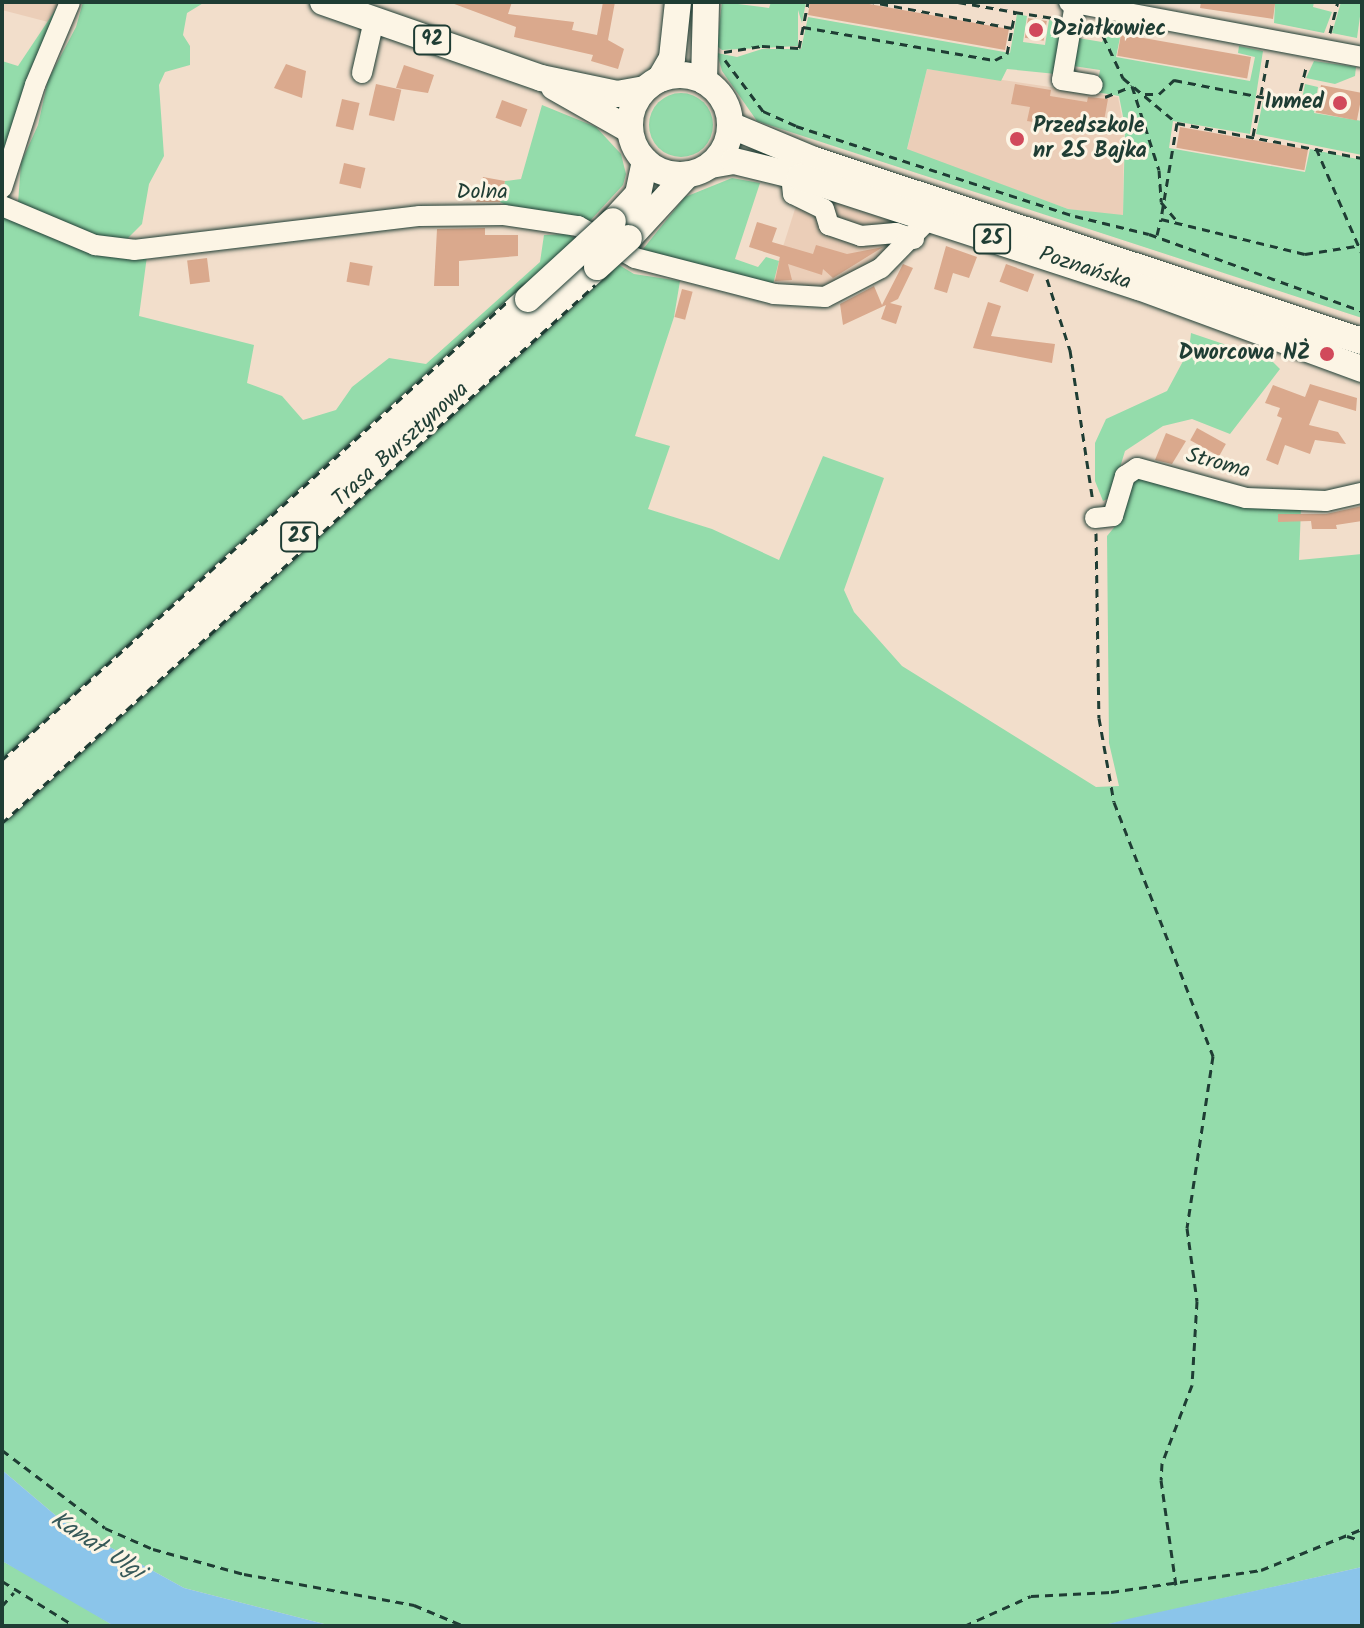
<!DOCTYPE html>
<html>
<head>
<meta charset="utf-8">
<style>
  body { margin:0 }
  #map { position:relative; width:1364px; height:1628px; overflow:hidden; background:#f2decb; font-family:Kalam,sans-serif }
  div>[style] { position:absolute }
  .built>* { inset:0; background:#ebceb8 }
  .green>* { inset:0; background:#94dcab }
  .round { border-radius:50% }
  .water>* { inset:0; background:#8bc5ea }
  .building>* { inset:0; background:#daa98d; transform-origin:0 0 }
  .path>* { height:3px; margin-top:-1.5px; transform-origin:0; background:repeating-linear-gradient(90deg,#1f3d34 0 8px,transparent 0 14px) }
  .roads { filter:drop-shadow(0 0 2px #1f3d34) drop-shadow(0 0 2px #1f3d34) }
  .minor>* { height:20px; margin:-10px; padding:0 10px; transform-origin:10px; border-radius:10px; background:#fcf5e5 }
  .major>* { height:26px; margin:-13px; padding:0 13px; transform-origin:13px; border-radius:13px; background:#fcf5e5 }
  .major>.ring { margin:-13px; padding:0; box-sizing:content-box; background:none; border:26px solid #fcf5e5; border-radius:50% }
  .path-bridge>* { height:3px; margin-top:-1.5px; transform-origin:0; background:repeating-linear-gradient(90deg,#1f3d34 0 8px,transparent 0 14px) }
  .bridges { filter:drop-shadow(0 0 2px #1f3d34) drop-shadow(0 0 2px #1f3d34) }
  .major-bridge>* { height:26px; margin:-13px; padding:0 13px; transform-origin:13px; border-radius:13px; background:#fcf5e5 }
  .dots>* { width:22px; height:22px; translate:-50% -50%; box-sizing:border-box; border:4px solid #fcf5e5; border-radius:50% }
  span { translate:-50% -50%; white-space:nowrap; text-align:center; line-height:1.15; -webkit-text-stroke:6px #fcf5e5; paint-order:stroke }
  .shield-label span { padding:2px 6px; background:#fcf5e5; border:2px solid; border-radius:6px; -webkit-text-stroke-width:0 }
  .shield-label { font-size:20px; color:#1f3d34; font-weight:700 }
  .poi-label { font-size:22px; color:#1f3d34; font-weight:700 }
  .left { translate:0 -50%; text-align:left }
  .right { translate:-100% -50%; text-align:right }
  .street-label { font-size:22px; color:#1f3d34 }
  .water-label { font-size:24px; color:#355858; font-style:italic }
  .frame { position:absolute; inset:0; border:4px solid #1f3d34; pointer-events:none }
</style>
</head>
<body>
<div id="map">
  <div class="built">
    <div style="clip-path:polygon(2px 2px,66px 2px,56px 24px,2px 10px)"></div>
    <div style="clip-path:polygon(927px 69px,1118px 97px,1124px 128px,1123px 216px,1068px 209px,907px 150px)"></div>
    <div style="clip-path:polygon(835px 202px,912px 228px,888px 253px,828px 288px,772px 281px,796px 206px)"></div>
  </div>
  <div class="green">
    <div style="clip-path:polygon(83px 2px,205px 2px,187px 13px,183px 35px,190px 46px,190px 65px,165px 72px,159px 85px,164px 156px,149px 184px,142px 224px,123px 243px,63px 227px,18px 203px,21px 163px,38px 125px,48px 80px,76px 27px)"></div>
    <div style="clip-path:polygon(722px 2px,769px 8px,771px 2px,806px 2px,802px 23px,798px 10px,798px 46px,722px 50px,717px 46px)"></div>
    <div style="clip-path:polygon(1261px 2px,1314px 2px,1313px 7px,1332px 12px,1324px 33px,1274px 23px,1275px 5px)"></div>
    <div style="clip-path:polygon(1341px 2px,1362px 2px,1357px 38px,1332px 33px)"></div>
    <div style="clip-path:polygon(60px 3px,2px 169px,2px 61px,18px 66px)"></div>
    <div style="clip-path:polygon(1017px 14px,1027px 16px,1023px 42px,1045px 45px,1049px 20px,1068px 23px,1056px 74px,1007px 69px,1001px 81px,927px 69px,907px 149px,1068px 209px,1123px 215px,1125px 127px,1119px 96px,1096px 92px,1100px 70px,1073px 66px,1078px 38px,1102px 42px,1110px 23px,1141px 29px,1139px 36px,1121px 33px,1116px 57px,1250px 81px,1255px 57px,1238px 53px,1239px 46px,1263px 51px,1250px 134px,1173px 121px,1169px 148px,1305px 172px,1310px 149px,1362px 160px,1362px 318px,757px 121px,722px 71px,717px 53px,737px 57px,762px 49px,801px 49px,808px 17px,1010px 53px)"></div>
    <div style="clip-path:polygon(1314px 61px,1356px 67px,1355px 76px,1335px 84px,1306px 78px)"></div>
    <div style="clip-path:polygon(1305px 84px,1318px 87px,1314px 113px,1362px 121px,1362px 155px,1256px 134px,1263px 101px,1300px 109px)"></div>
    <div class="round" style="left:649px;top:93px;width:64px;height:64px"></div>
    <div style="clip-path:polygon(542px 105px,596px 127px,621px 154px,626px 174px,623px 185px,588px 223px,518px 211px,500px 202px,505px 181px,521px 179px)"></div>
    <div style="clip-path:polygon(732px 178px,760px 183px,735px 259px,758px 267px,766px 257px,779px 261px,772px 288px,639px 254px,685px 197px)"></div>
    <div style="clip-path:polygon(2px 216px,147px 256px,139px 316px,254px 345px,247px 383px,282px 396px,303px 420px,336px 410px,352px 387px,389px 358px,426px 364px,540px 262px,544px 235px,568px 234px,634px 274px,680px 281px,674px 317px,635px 436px,670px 446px,648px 509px,712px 529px,779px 560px,823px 456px,884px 478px,844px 590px,854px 612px,902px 666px,1096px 787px,1119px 786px,1109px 743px,1107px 536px,1122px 518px,1132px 480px,1143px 478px,1301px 508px,1299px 560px,1362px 554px,1362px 1567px,1100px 1626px,332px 1626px,184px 1588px,61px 1520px,2px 1470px)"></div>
    <div style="clip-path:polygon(1191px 333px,1271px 360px,1280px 369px,1230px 434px,1192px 419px,1163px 426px,1125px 451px,1111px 497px,1103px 501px,1095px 481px,1095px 443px,1106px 419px,1167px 391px,1189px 350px)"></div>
    <div style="clip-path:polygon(2px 1561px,53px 1588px,114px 1626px,2px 1626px)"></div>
  </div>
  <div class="water">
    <div style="clip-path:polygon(2px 1470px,61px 1520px,184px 1588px,332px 1626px,114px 1626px,2px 1561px)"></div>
    <div style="clip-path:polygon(1362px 1567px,1362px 1626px,1100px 1626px,1128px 1619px)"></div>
  </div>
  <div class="building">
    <div style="clip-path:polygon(449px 2px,512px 2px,508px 14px,574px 22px,572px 30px,597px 35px,603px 2px,615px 2px,608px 40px,624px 49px,618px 69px,591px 61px,593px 55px,514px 37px,516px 27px)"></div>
    <div style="clip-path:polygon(810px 2px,858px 2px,1009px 29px,1005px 50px,808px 15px)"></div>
    <div style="clip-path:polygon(1201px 2px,1261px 2px,1275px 4px,1273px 19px,1200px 8px)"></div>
    <div style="left:1028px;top:18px;width:19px;height:20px;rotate:9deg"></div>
    <div style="left:1121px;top:34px;width:132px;height:22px;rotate:10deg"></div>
    <div style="clip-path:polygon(286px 64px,306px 71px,302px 98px,274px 88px)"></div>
    <div style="clip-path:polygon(404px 65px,434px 75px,428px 93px,396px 88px)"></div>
    <div style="left:376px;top:84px;width:26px;height:32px;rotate:13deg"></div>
    <div style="clip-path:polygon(1015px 84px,1051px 90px,1050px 96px,1087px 102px,1088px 97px,1108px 99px,1104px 121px,1097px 120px,1095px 132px,1027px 121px,1030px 107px,1011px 104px)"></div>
    <div style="left:1321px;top:85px;width:42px;height:28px;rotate:11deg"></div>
    <div style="left:342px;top:99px;width:18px;height:28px;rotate:13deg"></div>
    <div style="left:502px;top:100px;width:27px;height:19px;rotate:20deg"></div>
    <div style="left:1180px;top:127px;width:130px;height:21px;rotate:10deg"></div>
    <div style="left:344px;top:163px;width:22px;height:21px;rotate:13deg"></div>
    <div style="clip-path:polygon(483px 177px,505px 181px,500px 202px,476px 202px)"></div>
    <div style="clip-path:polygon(757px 222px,777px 228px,772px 242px,813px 254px,816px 245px,847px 254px,883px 247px,833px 278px,823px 269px,822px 275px,788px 264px,792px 280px,775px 281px,780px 257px,749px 247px)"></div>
    <div style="clip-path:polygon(485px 228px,485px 235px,518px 235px,518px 256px,459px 261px,459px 286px,434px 286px,437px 229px)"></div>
    <div style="clip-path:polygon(946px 246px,977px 257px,969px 278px,953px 273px,947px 293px,934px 289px)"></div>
    <div style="left:207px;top:258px;width:24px;height:20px;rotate:83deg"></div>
    <div style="left:350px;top:262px;width:23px;height:20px;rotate:10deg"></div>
    <div style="clip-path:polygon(903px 264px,913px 268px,898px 299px,890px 303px,902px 306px,896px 324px,881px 319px,886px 305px,843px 325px,840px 304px,874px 286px,882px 305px)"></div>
    <div style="left:1006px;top:264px;width:30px;height:19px;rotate:20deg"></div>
    <div style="left:682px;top:289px;width:11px;height:29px;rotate:15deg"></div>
    <div style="clip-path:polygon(988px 302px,1001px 306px,991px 336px,1055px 344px,1052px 363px,973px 348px)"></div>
    <div style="clip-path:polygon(1310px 384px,1357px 398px,1356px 411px,1319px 400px,1309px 425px,1338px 432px,1346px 444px,1315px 440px,1310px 454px,1285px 445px,1278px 465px,1266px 460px,1282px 418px,1277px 416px,1280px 408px,1265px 403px,1273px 385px,1305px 397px)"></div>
    <div style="left:1197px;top:428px;width:33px;height:14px;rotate:29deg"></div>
    <div style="clip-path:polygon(1166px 433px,1186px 441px,1172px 464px,1155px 460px)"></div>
    <div style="clip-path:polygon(1362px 506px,1362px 521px,1336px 525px,1337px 529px,1312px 529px,1311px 521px,1278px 522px,1278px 514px,1326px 514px)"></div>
  </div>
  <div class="path">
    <div style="left:958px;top:2px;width:58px;rotate:10deg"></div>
    <div style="left:1097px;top:23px;width:61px;rotate:64.7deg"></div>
    <div style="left:1123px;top:78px;width:70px;rotate:39.8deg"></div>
    <div style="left:1177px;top:123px;width:188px;rotate:10.7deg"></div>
    <div style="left:803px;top:27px;width:195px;rotate:9.8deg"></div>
    <div style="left:995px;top:60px;width:13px;rotate:-27deg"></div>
    <div style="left:1007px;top:54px;width:26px;rotate:-79deg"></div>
    <div style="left:1012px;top:28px;width:142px;rotate:-169.5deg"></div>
    <div style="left:1012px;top:28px;width:16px;rotate:-79deg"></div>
    <div style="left:1015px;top:12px;width:39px;rotate:9deg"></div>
    <div style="left:1330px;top:33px;width:32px;rotate:-76deg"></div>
    <div style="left:724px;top:52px;width:38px;rotate:-9deg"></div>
    <div style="left:762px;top:46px;width:37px;rotate:3deg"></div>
    <div style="left:799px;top:48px;width:47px;rotate:-78.9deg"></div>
    <div style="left:725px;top:60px;width:64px;rotate:53.3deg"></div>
    <div style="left:763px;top:111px;width:36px;rotate:24deg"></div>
    <div style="left:796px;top:126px;width:293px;rotate:17.9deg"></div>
    <div style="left:1075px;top:216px;width:76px;rotate:13.7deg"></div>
    <div style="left:1149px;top:234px;width:226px;rotate:19.9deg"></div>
    <div style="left:1145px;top:94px;width:14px"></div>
    <div style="left:1159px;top:94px;width:21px;rotate:-43deg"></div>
    <div style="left:1174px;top:80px;width:125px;rotate:11deg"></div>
    <div style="left:1297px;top:104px;width:41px;rotate:-76deg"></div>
    <div style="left:1105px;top:97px;width:29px;rotate:-22deg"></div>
    <div style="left:1132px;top:86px;width:88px;rotate:72.2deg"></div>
    <div style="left:1159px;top:170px;width:32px;rotate:86deg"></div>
    <div style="left:1161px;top:202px;width:25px;rotate:50deg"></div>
    <div style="left:1177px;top:123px;width:97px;rotate:99.5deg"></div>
    <div style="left:1161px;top:219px;width:148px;rotate:13.7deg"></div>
    <div style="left:1305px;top:254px;width:58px;rotate:-9deg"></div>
    <div style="left:1253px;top:136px;width:80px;rotate:-79.2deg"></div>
    <div style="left:1316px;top:148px;width:116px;rotate:66.5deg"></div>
    <div style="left:1157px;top:235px;width:16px;rotate:-76deg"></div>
    <div style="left:1047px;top:279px;width:75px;rotate:72.1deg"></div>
    <div style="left:1070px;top:350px;width:154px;rotate:81.4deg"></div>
    <div style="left:1096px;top:533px;width:185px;rotate:89.1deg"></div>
    <div style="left:1099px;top:718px;width:85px;rotate:79.9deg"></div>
    <div style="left:1114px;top:802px;width:273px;rotate:68.7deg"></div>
    <div style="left:1213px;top:1056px;width:174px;rotate:98.6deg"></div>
    <div style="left:1187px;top:1228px;width:74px;rotate:82.2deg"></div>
    <div style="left:1197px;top:1301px;width:84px;rotate:93.4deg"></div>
    <div style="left:1192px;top:1385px;width:84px;rotate:111deg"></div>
    <div style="left:1162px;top:1463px;width:17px;rotate:93deg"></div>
    <div style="left:1161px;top:1480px;width:106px;rotate:81.9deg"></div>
    <div style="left:2px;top:1450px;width:129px;rotate:37.1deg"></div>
    <div style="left:105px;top:1528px;width:52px;rotate:23.6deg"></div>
    <div style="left:153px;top:1549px;width:94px;rotate:15.4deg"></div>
    <div style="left:244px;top:1574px;width:173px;rotate:10.3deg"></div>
    <div style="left:414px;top:1605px;width:54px;rotate:22.8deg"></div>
    <div style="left:1347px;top:1536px;width:16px;rotate:18deg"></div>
    <div style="left:2px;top:1581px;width:86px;rotate:31.7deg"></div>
    <div style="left:2px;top:1606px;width:18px;rotate:-49deg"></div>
    <div style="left:964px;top:1626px;width:73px;rotate:-24.1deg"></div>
    <div style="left:1031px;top:1596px;width:80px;rotate:-2.9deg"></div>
    <div style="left:1111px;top:1592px;width:152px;rotate:-8.3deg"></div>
    <div style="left:1261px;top:1570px;width:109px;rotate:-22.1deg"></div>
  </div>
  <div class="roads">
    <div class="minor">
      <div style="left:1069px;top:2px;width:298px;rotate:10.6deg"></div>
      <div style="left:1075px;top:4px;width:77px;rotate:99.7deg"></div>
      <div style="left:1062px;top:80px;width:31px;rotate:9deg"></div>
      <div style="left:362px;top:73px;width:54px;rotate:-77.2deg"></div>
      <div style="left:791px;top:175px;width:19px;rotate:84deg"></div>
      <div style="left:793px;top:194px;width:34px;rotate:26deg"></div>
      <div style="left:824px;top:209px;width:17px;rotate:73deg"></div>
      <div style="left:829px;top:225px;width:34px;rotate:19deg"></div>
      <div style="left:861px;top:236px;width:35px;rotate:-5deg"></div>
      <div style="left:896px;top:233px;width:19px;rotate:18deg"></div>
      <div style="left:2px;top:188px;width:108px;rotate:-72.2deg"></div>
      <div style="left:35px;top:85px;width:90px;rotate:-67.1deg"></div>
      <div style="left:2px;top:206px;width:101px;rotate:22.8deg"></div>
      <div style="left:95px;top:245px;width:39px;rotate:7deg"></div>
      <div style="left:134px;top:250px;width:288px;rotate:-6.8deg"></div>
      <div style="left:420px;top:216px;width:84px;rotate:-0.7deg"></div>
      <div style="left:504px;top:215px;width:75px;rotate:8.5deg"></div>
      <div style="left:578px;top:226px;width:65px;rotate:29.3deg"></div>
      <div style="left:635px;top:258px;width:144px;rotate:14.5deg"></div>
      <div style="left:774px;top:294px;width:51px;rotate:3.4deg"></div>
      <div style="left:825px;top:297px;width:63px;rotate:-27.4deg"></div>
      <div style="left:881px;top:268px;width:70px;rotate:-45.6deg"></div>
      <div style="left:1095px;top:518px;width:18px;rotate:-6deg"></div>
      <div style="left:1113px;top:516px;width:42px;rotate:-73.3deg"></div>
      <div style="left:1125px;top:476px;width:14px;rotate:-34deg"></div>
      <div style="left:1137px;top:468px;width:113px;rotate:15.4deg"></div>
      <div style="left:1246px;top:498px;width:80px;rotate:2.1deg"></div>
      <div style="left:1326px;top:501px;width:37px;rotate:-13deg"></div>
    </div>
    <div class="major">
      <div style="left:323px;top:2px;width:231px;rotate:19.2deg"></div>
      <div style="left:541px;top:78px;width:78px;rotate:11.9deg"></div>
      <div style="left:617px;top:94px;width:28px;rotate:-10deg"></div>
      <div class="ring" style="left:630px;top:75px;width:74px;height:74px"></div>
      <div style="left:660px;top:79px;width:24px;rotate:-60deg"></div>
      <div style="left:672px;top:58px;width:56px;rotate:-83.9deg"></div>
      <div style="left:704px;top:81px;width:79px;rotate:-88.5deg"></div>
      <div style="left:554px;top:87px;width:87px;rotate:29.5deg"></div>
      <div style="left:730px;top:125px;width:91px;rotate:22.6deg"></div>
      <div style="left:814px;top:160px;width:577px;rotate:18.28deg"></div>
      <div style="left:711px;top:165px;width:23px;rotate:-10deg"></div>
      <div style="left:734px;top:161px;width:68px;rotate:13.6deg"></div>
      <div style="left:800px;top:177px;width:356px;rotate:18deg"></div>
      <div style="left:1139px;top:287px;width:238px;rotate:20.2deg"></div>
      <div style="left:613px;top:221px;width:37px;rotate:-47deg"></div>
      <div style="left:638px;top:194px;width:34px;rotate:-78deg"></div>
      <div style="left:629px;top:238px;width:86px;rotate:-47.4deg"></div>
      <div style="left:2px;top:777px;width:711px;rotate:-42.26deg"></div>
      <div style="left:2px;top:807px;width:804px;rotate:-42.23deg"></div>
    </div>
  </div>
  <div class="path-bridge">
    <div style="left:2px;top:760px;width:683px;rotate:-42.21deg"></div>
    <div style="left:2px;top:823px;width:801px;rotate:-42.22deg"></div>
  </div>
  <div class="bridges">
    <div class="major-bridge">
      <div style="left:597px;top:267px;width:43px;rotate:-42.2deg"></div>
      <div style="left:528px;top:299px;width:115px;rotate:-42.5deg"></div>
    </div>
  </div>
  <div class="dots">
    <div style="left:1036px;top:30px;background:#d1495b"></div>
    <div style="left:1340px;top:103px;background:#d1495b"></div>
    <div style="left:1017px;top:139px;background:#d1495b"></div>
    <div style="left:1327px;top:354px;background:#d1495b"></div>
  </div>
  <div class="shield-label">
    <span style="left:432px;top:40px">92</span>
    <span style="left:992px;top:239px">25</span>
    <span style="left:299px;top:537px">25</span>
  </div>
  <div class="poi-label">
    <span class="left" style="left:1052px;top:30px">Działkowiec</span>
    <span class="right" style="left:1324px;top:103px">Inmed</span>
    <span class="left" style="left:1033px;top:139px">Przedszkole<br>nr 25 Bajka</span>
    <span class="right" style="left:1311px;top:354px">Dworcowa NŻ</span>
  </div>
  <div class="street-label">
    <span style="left:482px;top:193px">Dolna</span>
    <span style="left:1085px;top:269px;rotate:18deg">Poznańska</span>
    <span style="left:401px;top:445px;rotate:-42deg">Trasa Bursztynowa</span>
    <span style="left:1218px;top:464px;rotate:15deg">Stroma</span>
  </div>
  <div class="water-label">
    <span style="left:97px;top:1546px;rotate:33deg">Kanał Ulgi</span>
  </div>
  <div class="frame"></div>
</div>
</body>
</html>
